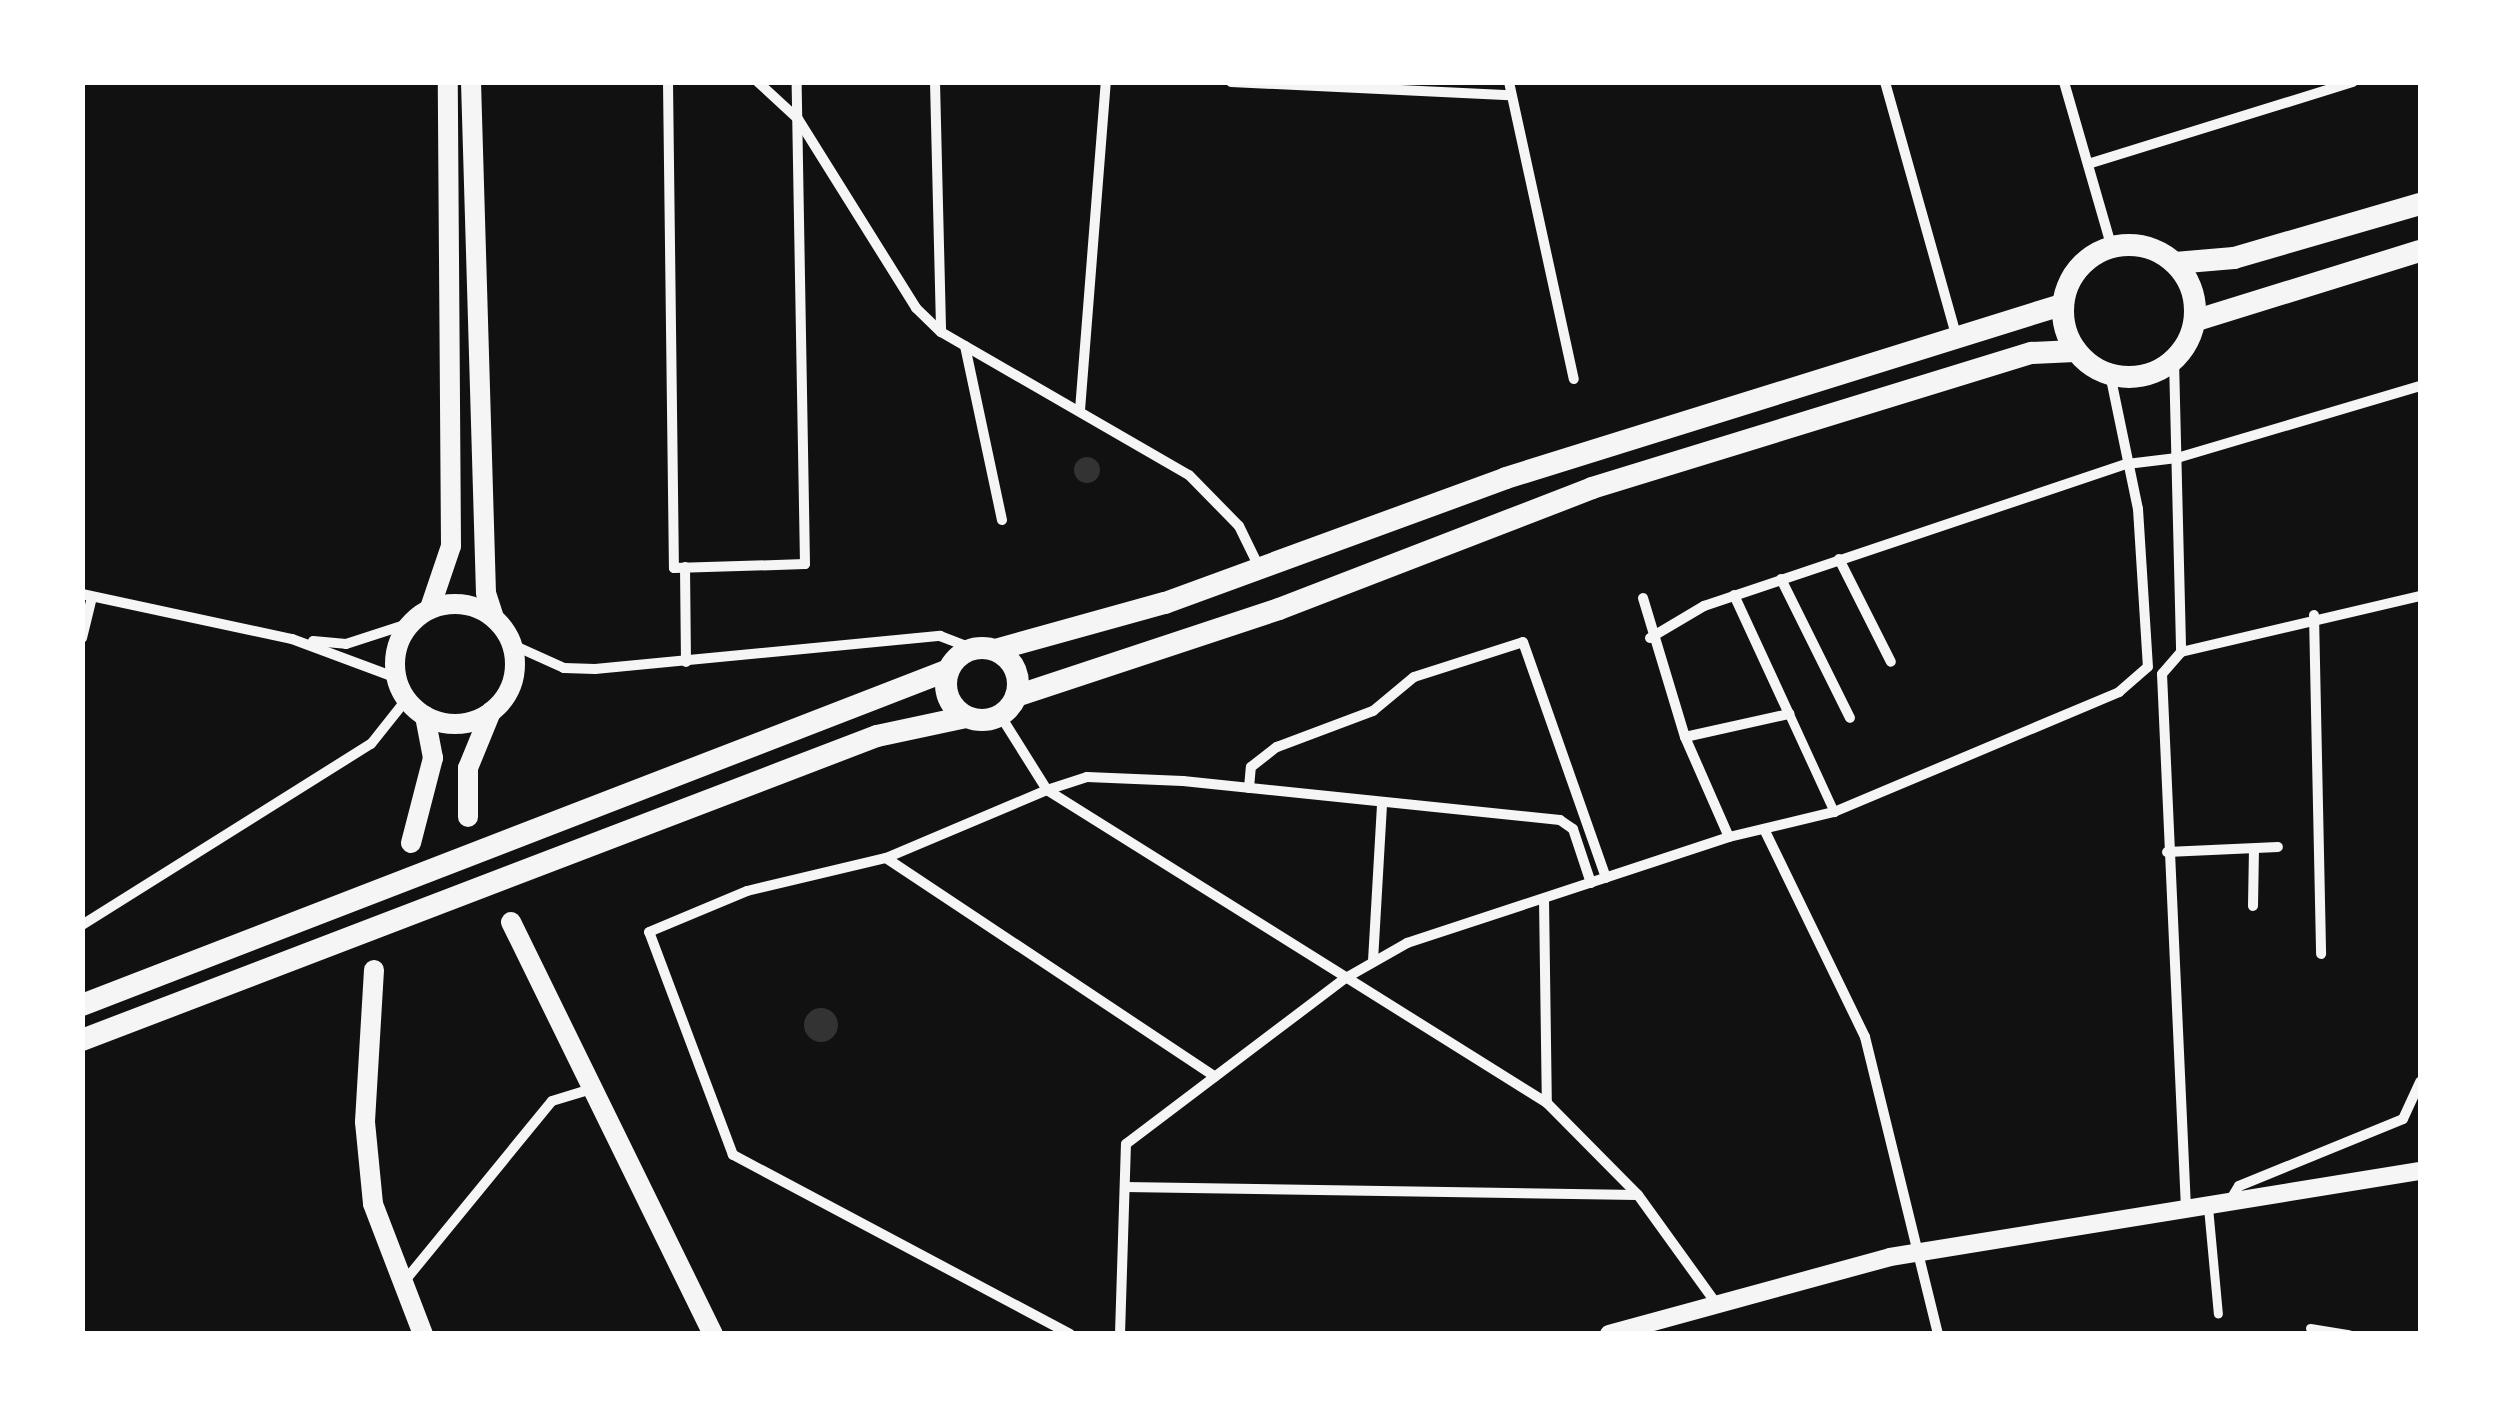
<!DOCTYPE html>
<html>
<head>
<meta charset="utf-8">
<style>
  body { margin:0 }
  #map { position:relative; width:2503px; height:1416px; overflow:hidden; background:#111; font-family:Ubuntu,sans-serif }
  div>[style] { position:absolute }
  .water>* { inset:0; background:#333 }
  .round { border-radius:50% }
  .pedestrian>* { height:9px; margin:-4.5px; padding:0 4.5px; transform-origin:4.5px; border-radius:4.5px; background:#f5f5f5 }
  .minor>* { height:10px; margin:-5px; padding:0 5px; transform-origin:5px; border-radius:5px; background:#f5f5f5 }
  .tertiary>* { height:18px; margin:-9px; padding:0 9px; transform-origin:9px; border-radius:9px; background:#f5f5f5 }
  .secondary>* { height:20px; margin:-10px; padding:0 10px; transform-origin:10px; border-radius:10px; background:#f5f5f5 }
  .secondary>.ring { margin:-10px; padding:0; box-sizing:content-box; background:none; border:20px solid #f5f5f5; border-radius:50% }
  .primary>* { height:22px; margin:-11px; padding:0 11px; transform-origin:11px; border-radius:11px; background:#f5f5f5 }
  .primary>.ring { margin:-11px; padding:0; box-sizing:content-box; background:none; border:22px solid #f5f5f5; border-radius:50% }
  span { translate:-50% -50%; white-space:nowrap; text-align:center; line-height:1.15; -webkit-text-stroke:10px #fff; paint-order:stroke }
  .frame { position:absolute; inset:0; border:85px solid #fff; pointer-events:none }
</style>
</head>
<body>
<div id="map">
  <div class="water">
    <div class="round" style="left:1074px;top:457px;width:26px;height:26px"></div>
    <div class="round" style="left:804px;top:1008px;width:34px;height:34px"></div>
  </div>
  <div class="pedestrian">
    <div style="left:1789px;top:714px;width:108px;rotate:65.3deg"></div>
    <div style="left:2208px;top:1207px;width:107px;rotate:84.7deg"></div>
    <div style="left:2310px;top:1328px;width:39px;rotate:9deg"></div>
  </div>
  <div class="minor">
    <div style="left:668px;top:82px;width:486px;rotate:89.3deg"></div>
    <div style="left:674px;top:568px;width:131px;rotate:-1.7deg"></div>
    <div style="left:805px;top:564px;width:482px;rotate:-91deg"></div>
    <div style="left:758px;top:82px;width:54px;rotate:42.8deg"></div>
    <div style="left:798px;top:119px;width:223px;rotate:58deg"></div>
    <div style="left:916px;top:308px;width:35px;rotate:44deg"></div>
    <div style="left:941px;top:332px;width:286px;rotate:30deg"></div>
    <div style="left:1189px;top:475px;width:71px;rotate:45.6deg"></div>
    <div style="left:1239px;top:526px;width:48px;rotate:64deg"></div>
    <div style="left:935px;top:82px;width:250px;rotate:88.6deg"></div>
    <div style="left:1231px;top:82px;width:279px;rotate:2.7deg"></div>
    <div style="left:1509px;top:82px;width:304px;rotate:77.7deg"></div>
    <div style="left:1885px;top:82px;width:266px;rotate:74.3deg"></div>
    <div style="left:2064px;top:82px;width:173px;rotate:73.9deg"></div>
    <div style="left:2088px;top:164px;width:277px;rotate:-17.2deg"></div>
    <div style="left:965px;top:346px;width:178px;rotate:78deg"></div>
    <div style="left:2174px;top:360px;width:292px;rotate:88.6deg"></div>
    <div style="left:2110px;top:374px;width:138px;rotate:78.3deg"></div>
    <div style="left:2138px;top:509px;width:158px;rotate:86.4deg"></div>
    <div style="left:1080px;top:410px;width:329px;rotate:-85.5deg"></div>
    <div style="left:1839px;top:559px;width:115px;rotate:63.2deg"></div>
    <div style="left:685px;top:567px;width:95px;rotate:89.4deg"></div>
    <div style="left:1781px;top:579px;width:155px;rotate:63.6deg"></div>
    <div style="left:82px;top:594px;width:215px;rotate:12.1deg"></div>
    <div style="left:292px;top:639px;width:109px;rotate:20.4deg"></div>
    <div style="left:1643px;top:598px;width:145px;rotate:73.2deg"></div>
    <div style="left:1685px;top:737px;width:109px;rotate:66.3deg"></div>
    <div style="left:2314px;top:615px;width:339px;rotate:88.8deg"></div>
    <div style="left:82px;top:638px;width:42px;rotate:-76.3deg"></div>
    <div style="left:1650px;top:638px;width:63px;rotate:-30.7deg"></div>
    <div style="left:1704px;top:606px;width:446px;rotate:-18.6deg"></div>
    <div style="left:2127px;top:464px;width:50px;rotate:-6.8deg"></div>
    <div style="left:2177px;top:458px;width:253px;rotate:-16.5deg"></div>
    <div style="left:313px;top:641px;width:33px;rotate:5deg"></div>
    <div style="left:346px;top:644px;width:68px;rotate:-17.9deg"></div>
    <div style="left:513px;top:645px;width:56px;rotate:24.3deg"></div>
    <div style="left:564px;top:668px;width:31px;rotate:2deg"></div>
    <div style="left:595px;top:669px;width:347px;rotate:-5.5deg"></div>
    <div style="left:940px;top:636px;width:36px;rotate:21deg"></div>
    <div style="left:2162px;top:674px;width:536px;rotate:87.43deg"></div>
    <div style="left:2162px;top:674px;width:29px;rotate:-49deg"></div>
    <div style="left:2181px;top:652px;width:245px;rotate:-13.2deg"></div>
    <div style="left:1000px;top:715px;width:89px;rotate:57.9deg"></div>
    <div style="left:1047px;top:790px;width:42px;rotate:-18deg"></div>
    <div style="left:1087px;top:777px;width:96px;rotate:2.4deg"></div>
    <div style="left:1183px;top:781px;width:379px;rotate:5.9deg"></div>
    <div style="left:1560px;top:820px;width:16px;rotate:35deg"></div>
    <div style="left:1573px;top:829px;width:57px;rotate:71.6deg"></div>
    <div style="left:1685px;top:737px;width:107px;rotate:-12.5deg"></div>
    <div style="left:1789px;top:714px;width:131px;rotate:-114.8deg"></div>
    <div style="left:1249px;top:788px;width:21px;rotate:-85deg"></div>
    <div style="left:1251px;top:767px;width:33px;rotate:-38deg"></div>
    <div style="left:1277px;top:747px;width:103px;rotate:-20.6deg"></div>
    <div style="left:1373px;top:711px;width:53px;rotate:-39.7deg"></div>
    <div style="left:1414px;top:677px;width:114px;rotate:-17.8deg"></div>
    <div style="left:1523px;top:642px;width:250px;rotate:70.6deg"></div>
    <div style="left:1765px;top:831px;width:229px;rotate:64.1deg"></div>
    <div style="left:1865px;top:1037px;width:306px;rotate:76.2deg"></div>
    <div style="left:2167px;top:852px;width:111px;rotate:-2.6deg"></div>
    <div style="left:886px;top:858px;width:395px;rotate:33.6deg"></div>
    <div style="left:1544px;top:899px;width:204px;rotate:89.2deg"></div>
    <div style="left:2253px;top:906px;width:57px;rotate:-89deg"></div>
    <div style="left:82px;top:925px;width:341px;rotate:-32.1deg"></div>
    <div style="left:371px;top:744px;width:56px;rotate:-51.5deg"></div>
    <div style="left:1373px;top:961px;width:158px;rotate:-86.7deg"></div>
    <div style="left:1125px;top:1187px;width:512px;rotate:0.9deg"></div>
    <div style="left:2228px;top:1204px;width:21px;rotate:-59deg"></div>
    <div style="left:2239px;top:1186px;width:177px;rotate:-22.2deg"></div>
    <div style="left:2403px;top:1119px;width:41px;rotate:-65.3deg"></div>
    <div style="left:403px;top:1283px;width:235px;rotate:-50.7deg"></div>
    <div style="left:552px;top:1101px;width:39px;rotate:-17deg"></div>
    <div style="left:1070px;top:1334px;width:382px;rotate:-152deg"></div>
    <div style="left:733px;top:1155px;width:238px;rotate:-110.6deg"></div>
    <div style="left:649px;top:932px;width:106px;rotate:-22.7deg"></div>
    <div style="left:747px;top:891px;width:143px;rotate:-13.4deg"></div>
    <div style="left:886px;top:858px;width:175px;rotate:-22.9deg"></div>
    <div style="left:1047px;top:790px;width:590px;rotate:32.05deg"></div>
    <div style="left:1547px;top:1103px;width:129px;rotate:45.3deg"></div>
    <div style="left:1638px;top:1195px;width:133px;rotate:54.2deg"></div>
    <div style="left:1120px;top:1334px;width:190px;rotate:-88.2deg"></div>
    <div style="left:1126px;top:1144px;width:273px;rotate:-37.1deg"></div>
    <div style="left:1344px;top:979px;width:73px;rotate:-29.7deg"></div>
    <div style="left:1407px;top:943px;width:339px;rotate:-18.2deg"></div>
    <div style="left:1729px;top:837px;width:108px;rotate:-13.4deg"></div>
    <div style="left:1834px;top:812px;width:309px;rotate:-22.8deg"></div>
    <div style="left:2119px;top:692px;width:38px;rotate:-41deg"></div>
  </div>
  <div class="tertiary">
    <div style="left:1609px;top:1334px;width:291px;rotate:-15.3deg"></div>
    <div style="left:1890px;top:1257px;width:537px;rotate:-9.22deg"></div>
  </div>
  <div class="secondary">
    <div style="left:471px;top:82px;width:511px;rotate:88.32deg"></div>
    <div style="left:486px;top:593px;width:26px;rotate:72deg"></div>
    <div class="ring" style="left:395px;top:604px;width:100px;height:100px"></div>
    <div style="left:430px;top:608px;width:65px;rotate:-71.3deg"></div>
    <div style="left:451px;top:546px;width:464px;rotate:-90.4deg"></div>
    <div style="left:468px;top:817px;width:49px;rotate:-90deg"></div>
    <div style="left:468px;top:768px;width:61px;rotate:-67.7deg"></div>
    <div style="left:411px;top:843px;width:88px;rotate:-75.5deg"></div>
    <div style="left:433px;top:758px;width:43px;rotate:-100.8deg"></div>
    <div style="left:511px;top:922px;width:459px;rotate:63.9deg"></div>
    <div style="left:374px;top:970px;width:152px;rotate:93.4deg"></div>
    <div style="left:365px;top:1122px;width:82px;rotate:84.4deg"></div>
    <div style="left:373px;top:1204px;width:139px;rotate:69deg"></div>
  </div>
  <div class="primary">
    <div class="ring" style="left:2063px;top:245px;width:110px;height:110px"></div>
    <div style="left:2175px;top:263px;width:59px;rotate:-4.8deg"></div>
    <div style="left:2234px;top:258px;width:194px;rotate:-16.2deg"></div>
    <div style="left:2197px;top:320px;width:233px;rotate:-17.2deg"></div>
    <div class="ring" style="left:946px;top:648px;width:50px;height:50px"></div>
    <div style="left:995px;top:650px;width:176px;rotate:-15.5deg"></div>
    <div style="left:1165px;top:603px;width:363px;rotate:-20.1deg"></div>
    <div style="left:1506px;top:478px;width:581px;rotate:-17.31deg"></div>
    <div style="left:1016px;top:696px;width:277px;rotate:-18.3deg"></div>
    <div style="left:1279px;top:609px;width:336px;rotate:-21.1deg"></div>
    <div style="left:1592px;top:488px;width:460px;rotate:-17.1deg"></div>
    <div style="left:2032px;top:353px;width:43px;rotate:-2.7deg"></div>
    <div style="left:82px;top:1005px;width:929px;rotate:-21.13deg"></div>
    <div style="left:82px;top:1040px;width:851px;rotate:-20.93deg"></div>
    <div style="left:877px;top:736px;width:91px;rotate:-12.1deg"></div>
  </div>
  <div class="frame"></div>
</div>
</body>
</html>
